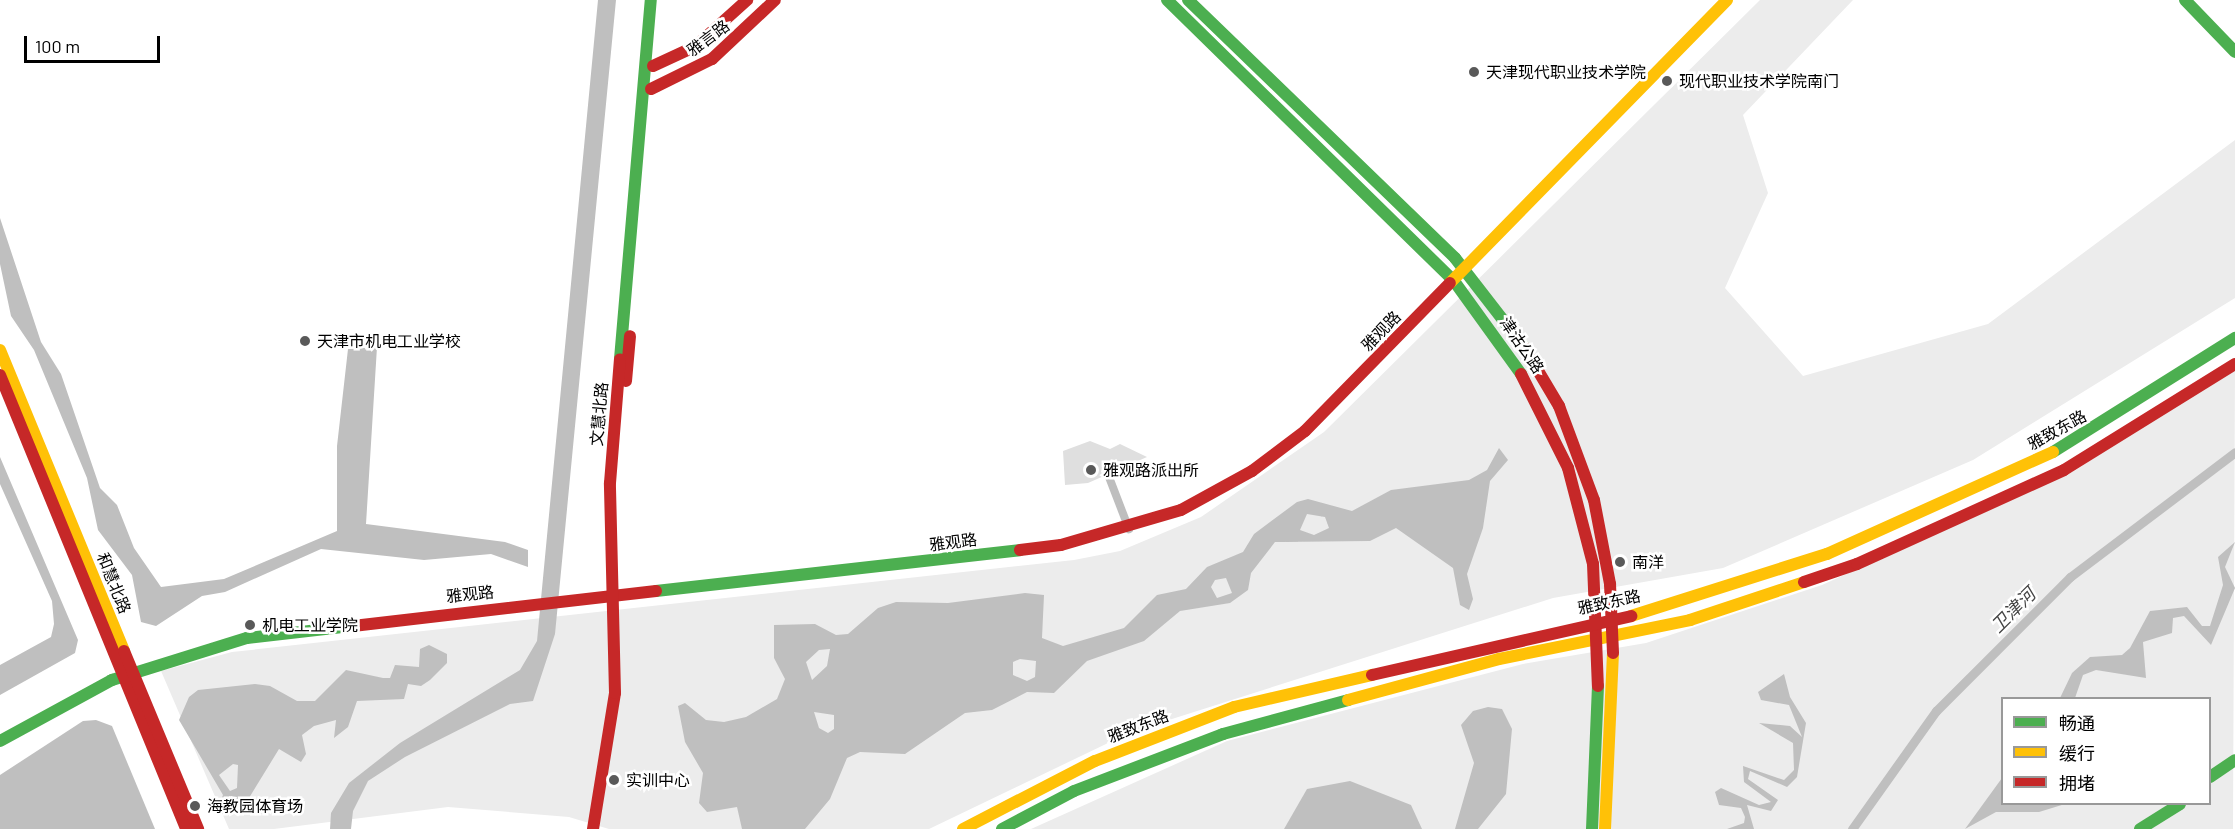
<!DOCTYPE html>
<html>
<head>
<meta charset="utf-8">
<style>
  body { margin:0 }
  #map { position:relative; width:2235px; height:829px; overflow:hidden; background:#fff; font-family:Barlow,"Noto Sans SC",sans-serif }
  div>[style] { position:absolute }
  .green>* { inset:0; background:#ececec }
  .water>* { inset:0; background:#bfbfbf }
  .canal>* { height:9px; margin:-4.5px; padding:0 4.5px; transform-origin:4.5px; border-radius:4.5px; background:#bfbfbf }
  .building>* { inset:0; background:#dfdfdf }
  .street>* { height:8px; margin:-4px; padding:0 4px; transform-origin:4px; border-radius:4px; background:#bebebe }
  .fast>* { height:12px; margin:-6px; padding:0 6px; transform-origin:6px; border-radius:6px; background:#4caf50 }
  .slow>* { height:12px; margin:-6px; padding:0 6px; transform-origin:6px; border-radius:6px; background:#ffc107 }
  .jam>* { height:12px; margin:-6px; padding:0 6px; transform-origin:6px; border-radius:6px; background:#c62828 }
  .dots>* { width:16px; height:16px; translate:-50% -50%; box-sizing:border-box; border:3px solid #fff; border-radius:50% }
  span { translate:-50% -50%; white-space:nowrap; text-align:center; line-height:1.15; -webkit-text-stroke:5px #fff; paint-order:stroke }
  .street-label { font-size:16px; color:#000 }
  .poi-label { font-size:16px; color:#000 }
  .left { translate:0 -50%; text-align:left }
  .water-label { font-size:18px; color:#444; font-style:italic }
  .legend { position:absolute; left:2001px; top:697px; width:210px; height:108px; box-sizing:border-box; background:#fff; border:2px solid #999; margin:0; padding:8px 10px; list-style:none; font-size:18px; color:#000 }
  .legend li { display:flex; align-items:center; gap:12px; height:30px }
  .legend b { width:30px; border:2px solid #999 }
  .scale { position:absolute; left:24px; top:36px; width:136px; height:27px; box-sizing:border-box; border:3px solid #000; border-top:0; padding-left:8px; font-size:18px; line-height:21px; white-space:nowrap; color:#000; -webkit-text-stroke:4px #fff; paint-order:stroke }
</style>
</head>
<body>
<div id="map">
  <div class="green">
    <div style="clip-path:polygon(1760px 0,1853px 0,1743px 115px,1768px 193px,1725px 288px,1803px 376px,1988px 324px,2235px 140px,2235px 298px,1973px 460px,1723px 568px,1553px 598px,1131px 732px,929px 829px,609px 829px,569px 817px,448px 807px,274px 829px,229px 829px,161px 671px,232px 652px,1074px 560px,1120px 551px,1201px 517px,1324px 432px)"></div>
    <div style="clip-path:polygon(evenodd,2235px 365px,2233px 829px,1031px 829px,1227px 741px,1523px 664px,1646px 643px,1822px 585px,2076px 470px,2235px 365px,2002px 698px,2210px 698px,2210px 804px,2002px 804px,2002px 698px)"></div>
  </div>
  <div class="water">
    <div style="clip-path:polygon(598px 0,616px 0,555px 634px,533px 701px,510px 704px,405px 757px,368px 781px,353px 811px,351px 829px,330px 829px,331px 813px,349px 783px,400px 743px,520px 670px,537px 641px)"></div>
    <div style="clip-path:polygon(0 218px,41px 342px,61px 374px,100px 488px,117px 505px,134px 548px,161px 587px,224px 579px,337px 531px,337px 446px,348px 349px,377px 347px,366px 524px,505px 542px,528px 550px,528px 567px,491px 554px,424px 560px,321px 549px,225px 592px,202px 596px,156px 626px,141px 622px,132px 575px,98px 530px,87px 478px,34px 350px,11px 316px,0 264px)"></div>
    <div style="clip-path:polygon(evenodd,1499px 448px,1508px 460px,1490px 481px,1483px 528px,1467px 574px,1473px 599px,1469px 610px,1460px 605px,1453px 568px,1396px 528px,1370px 541px,1275px 542px,1251px 573px,1248px 590px,1230px 603px,1180px 611px,1144px 641px,1087px 661px,1054px 693px,1027px 692px,992px 710px,965px 713px,905px 754px,860px 752px,847px 758px,830px 799px,805px 829px,742px 829px,737px 807px,707px 812px,699px 803px,703px 773px,685px 742px,678px 706px,685px 703px,706px 720px,724px 722px,746px 717px,777px 699px,785px 679px,774px 658px,774px 625px,815px 624px,836px 635px,848px 634px,878px 608px,896px 602px,948px 603px,1025px 593px,1044px 595px,1042px 638px,1063px 646px,1124px 628px,1157px 595px,1186px 589px,1207px 567px,1243px 552px,1254px 534px,1297px 502px,1308px 499px,1352px 511px,1391px 490px,1469px 480px,1487px 470px,1499px 448px,1307px 514px,1325px 517px,1329px 528px,1314px 535px,1300px 530px,1307px 514px,1499px 448px,1226px 578px,1232px 593px,1217px 598px,1211px 587px,1215px 580px,1226px 578px,1499px 448px,830px 649px,827px 666px,812px 680px,806px 662px,819px 650px,830px 649px,1499px 448px,1020px 659px,1036px 661px,1035px 677px,1027px 681px,1013px 675px,1013px 662px,1020px 659px,1499px 448px,814px 712px,834px 715px,834px 729px,828px 733px,819px 728px,814px 712px)"></div>
    <div style="clip-path:polygon(0 457px,78px 640px,75px 653px,0 695px,0 665px,51px 637px,54px 624px,52px 601px,0 484px)"></div>
    <div style="clip-path:polygon(2235px 542px,2225px 567px,2235px 588px,2211px 645px,2184px 616px,2173px 618px,2172px 633px,2143px 642px,2146px 678px,2096px 670px,2083px 675px,2075px 698px,2060px 698px,2072px 673px,2090px 657px,2122px 655px,2130px 648px,2150px 611px,2187px 607px,2202px 626px,2210px 626px,2223px 585px,2218px 557px)"></div>
    <div style="clip-path:polygon(evenodd,429px 645px,447px 654px,447px 663px,430px 680px,421px 686px,408px 684px,404px 699px,357px 701px,348px 727px,334px 738px,336px 720px,314px 726px,302px 735px,306px 754px,301px 762px,279px 749px,241px 811px,215px 815px,223px 795px,179px 720px,189px 697px,198px 690px,255px 684px,270px 686px,297px 701px,315px 701px,346px 670px,383px 678px,390px 678px,395px 665px,419px 667px,420px 649px,429px 645px,233px 764px,238px 765px,237px 788px,230px 791px,219px 775px,233px 764px)"></div>
    <div style="clip-path:polygon(1784px 674px,1790px 697px,1806px 723px,1797px 777px,1787px 787px,1750px 771px,1748px 779px,1778px 800px,1771px 811px,1747px 805px,1754px 829px,1727px 829px,1744px 823px,1745px 817px,1741px 808px,1719px 805px,1715px 792px,1721px 788px,1759px 805px,1771px 802px,1744px 782px,1743px 766px,1784px 780px,1794px 770px,1793px 743px,1759px 723px,1790px 726px,1802px 737px,1789px 705px,1761px 700px,1758px 692px)"></div>
    <div style="clip-path:polygon(1488px 707px,1502px 709px,1512px 729px,1506px 794px,1478px 829px,1455px 829px,1474px 763px,1461px 725px,1473px 711px)"></div>
    <div style="clip-path:polygon(96px 720px,112px 726px,155px 829px,0 829px,0 775px,83px 721px)"></div>
    <div style="clip-path:polygon(2002px 778px,2002px 804px,2065px 804px,2039px 812px,1996px 812px,1965px 829px)"></div>
    <div style="clip-path:polygon(1350px 781px,1411px 805px,1422px 829px,1284px 829px,1307px 789px)"></div>
  </div>
  <div class="canal">
    <div style="left:1852px;top:829px;width:145px;rotate:-54.6deg"></div>
    <div style="left:1936px;top:711px;width:190px;rotate:-45deg"></div>
    <div style="left:2070px;top:577px;width:207px;rotate:-37.1deg"></div>
  </div>
  <div class="building">
    <div style="clip-path:polygon(1090px 441px,1110px 449px,1120px 444px,1147px 457px,1088px 483px,1065px 485px,1063px 451px)"></div>
  </div>
  <div class="street">
    <div style="left:1109px;top:477px;width:56px;rotate:69deg"></div>
  </div>
  <div class="fast">
    <div style="left:1167px;top:0;width:402px;rotate:44.4deg"></div>
    <div style="left:1454px;top:281px;width:115px;rotate:54.2deg"></div>
    <div style="left:1188px;top:0;width:371px;rotate:44deg"></div>
    <div style="left:1455px;top:258px;width:113px;rotate:52.2deg"></div>
    <div style="left:2185px;top:0;width:72px;rotate:46.1deg"></div>
    <div style="left:620px;top:359px;width:360px;rotate:-85.1deg"></div>
    <div style="left:2053px;top:452px;width:215px;rotate:-32.1deg"></div>
    <div style="left:656px;top:591px;width:366px;rotate:-6.4deg"></div>
    <div style="left:0;top:741px;width:128px;rotate:-28.6deg"></div>
    <div style="left:112px;top:680px;width:141px;rotate:-17.3deg"></div>
    <div style="left:247px;top:638px;width:107px;rotate:-6.5deg"></div>
    <div style="left:2210px;top:777px;width:30px;rotate:-34deg"></div>
    <div style="left:1002px;top:829px;width:81px;rotate:-27.8deg"></div>
    <div style="left:1074px;top:791px;width:160px;rotate:-20.9deg"></div>
    <div style="left:1223px;top:734px;width:130px;rotate:-15.2deg"></div>
    <div style="left:1592px;top:829px;width:143px;rotate:-87.6deg"></div>
    <div style="left:2140px;top:829px;width:47px;rotate:-32deg"></div>
  </div>
  <div class="slow">
    <div style="left:1450px;top:283px;width:396px;rotate:-45.6deg"></div>
    <div style="left:0;top:350px;width:326px;rotate:67.6deg"></div>
    <div style="left:1631px;top:616px;width:206px;rotate:-17.6deg"></div>
    <div style="left:1827px;top:554px;width:248px;rotate:-24.3deg"></div>
    <div style="left:1348px;top:700px;width:156px;rotate:-15.2deg"></div>
    <div style="left:1499px;top:659px;width:195px;rotate:-11.5deg"></div>
    <div style="left:1690px;top:620px;width:120px;rotate:-18.4deg"></div>
    <div style="left:963px;top:829px;width:148px;rotate:-27.3deg"></div>
    <div style="left:1095px;top:761px;width:149px;rotate:-21.2deg"></div>
    <div style="left:1234px;top:707px;width:142px;rotate:-13.1deg"></div>
    <div style="left:1605px;top:829px;width:176px;rotate:-87.4deg"></div>
  </div>
  <div class="jam">
    <div style="left:653px;top:66px;width:47px;rotate:-24.9deg"></div>
    <div style="left:696px;top:46px;width:69px;rotate:-42deg"></div>
    <div style="left:651px;top:89px;width:68px;rotate:-26.2deg"></div>
    <div style="left:712px;top:59px;width:86px;rotate:-43.1deg"></div>
    <div style="left:1524px;top:347px;width:69px;rotate:59.3deg"></div>
    <div style="left:1559px;top:406px;width:100px;rotate:69.6deg"></div>
    <div style="left:1594px;top:500px;width:86px;rotate:79.2deg"></div>
    <div style="left:1610px;top:584px;width:69px;rotate:87.5deg"></div>
    <div style="left:1521px;top:374px;width:105px;rotate:63.4deg"></div>
    <div style="left:1568px;top:468px;width:99px;rotate:75.4deg"></div>
    <div style="left:1593px;top:564px;width:122px;rotate:87.7deg"></div>
    <div style="left:0;top:375px;width:491px;rotate:67.7deg"></div>
    <div style="left:626px;top:381px;width:45px;rotate:-84.9deg"></div>
    <div style="left:1020px;top:550px;width:41px;rotate:-7deg"></div>
    <div style="left:1061px;top:545px;width:125px;rotate:-16.3deg"></div>
    <div style="left:1181px;top:510px;width:81px;rotate:-28.8deg"></div>
    <div style="left:1252px;top:471px;width:66px;rotate:-37deg"></div>
    <div style="left:1305px;top:431px;width:207px;rotate:-45.6deg"></div>
    <div style="left:1804px;top:582px;width:56px;rotate:-18.8deg"></div>
    <div style="left:1857px;top:564px;width:227px;rotate:-24.4deg"></div>
    <div style="left:2064px;top:470px;width:201px;rotate:-31.8deg"></div>
    <div style="left:353px;top:626px;width:305px;rotate:-6.6deg"></div>
    <div style="left:124px;top:651px;width:193px;rotate:67.4deg"></div>
    <div style="left:1372px;top:675px;width:266px;rotate:-12.8deg"></div>
    <div style="left:593px;top:829px;width:138px;rotate:-80.8deg"></div>
    <div style="left:615px;top:693px;width:210px;rotate:-91.4deg"></div>
    <div style="left:610px;top:483px;width:124px;rotate:-85.4deg"></div>
  </div>
  <div class="dots">
    <div style="left:1474px;top:72px;background:#595959"></div>
    <div style="left:1667px;top:81px;background:#595959"></div>
    <div style="left:305px;top:341px;background:#595959"></div>
    <div style="left:1091px;top:470px;background:#595959"></div>
    <div style="left:1620px;top:562px;background:#595959"></div>
    <div style="left:250px;top:625px;background:#595959"></div>
    <div style="left:614px;top:780px;background:#595959"></div>
    <div style="left:195px;top:806px;background:#595959"></div>
  </div>
  <div class="street-label">
    <span style="left:708px;top:38px;rotate:-37deg">雅言路</span>
    <span style="left:1381px;top:331px;rotate:-46deg">雅观路</span>
    <span style="left:1522px;top:345px;rotate:56deg">津沽公路</span>
    <span style="left:599px;top:414px;rotate:-85deg">文慧北路</span>
    <span style="left:2057px;top:430px;rotate:-29deg">雅致东路</span>
    <span style="left:953px;top:542px;rotate:-7deg">雅观路</span>
    <span style="left:114px;top:583px;rotate:68deg">和慧北路</span>
    <span style="left:470px;top:594px;rotate:-6deg">雅观路</span>
    <span style="left:1609px;top:602px;rotate:-12deg">雅致东路</span>
    <span style="left:1138px;top:726px;rotate:-21deg">雅致东路</span>
  </div>
  <div class="poi-label">
    <span class="left" style="left:1486px;top:72px">天津现代职业技术学院</span>
    <span class="left" style="left:1679px;top:81px">现代职业技术学院南门</span>
    <span class="left" style="left:317px;top:341px">天津市机电工业学校</span>
    <span class="left" style="left:1103px;top:470px">雅观路派出所</span>
    <span class="left" style="left:1632px;top:562px">南洋</span>
    <span class="left" style="left:262px;top:625px">机电工业学院</span>
    <span class="left" style="left:626px;top:780px">实训中心</span>
    <span class="left" style="left:207px;top:806px">海教园体育场</span>
  </div>
  <div class="water-label">
    <span style="left:2013px;top:610px;rotate:-45deg">卫津河</span>
  </div>
  <ul class="legend">
  <li><b style="height:8px;background:#4caf50"></b>畅通</li>
  <li><b style="height:8px;background:#ffc107"></b>缓行</li>
  <li><b style="height:8px;background:#c62828"></b>拥堵</li>
  </ul>
  <div class="scale">100 m</div>
</div>
</body>
</html>
